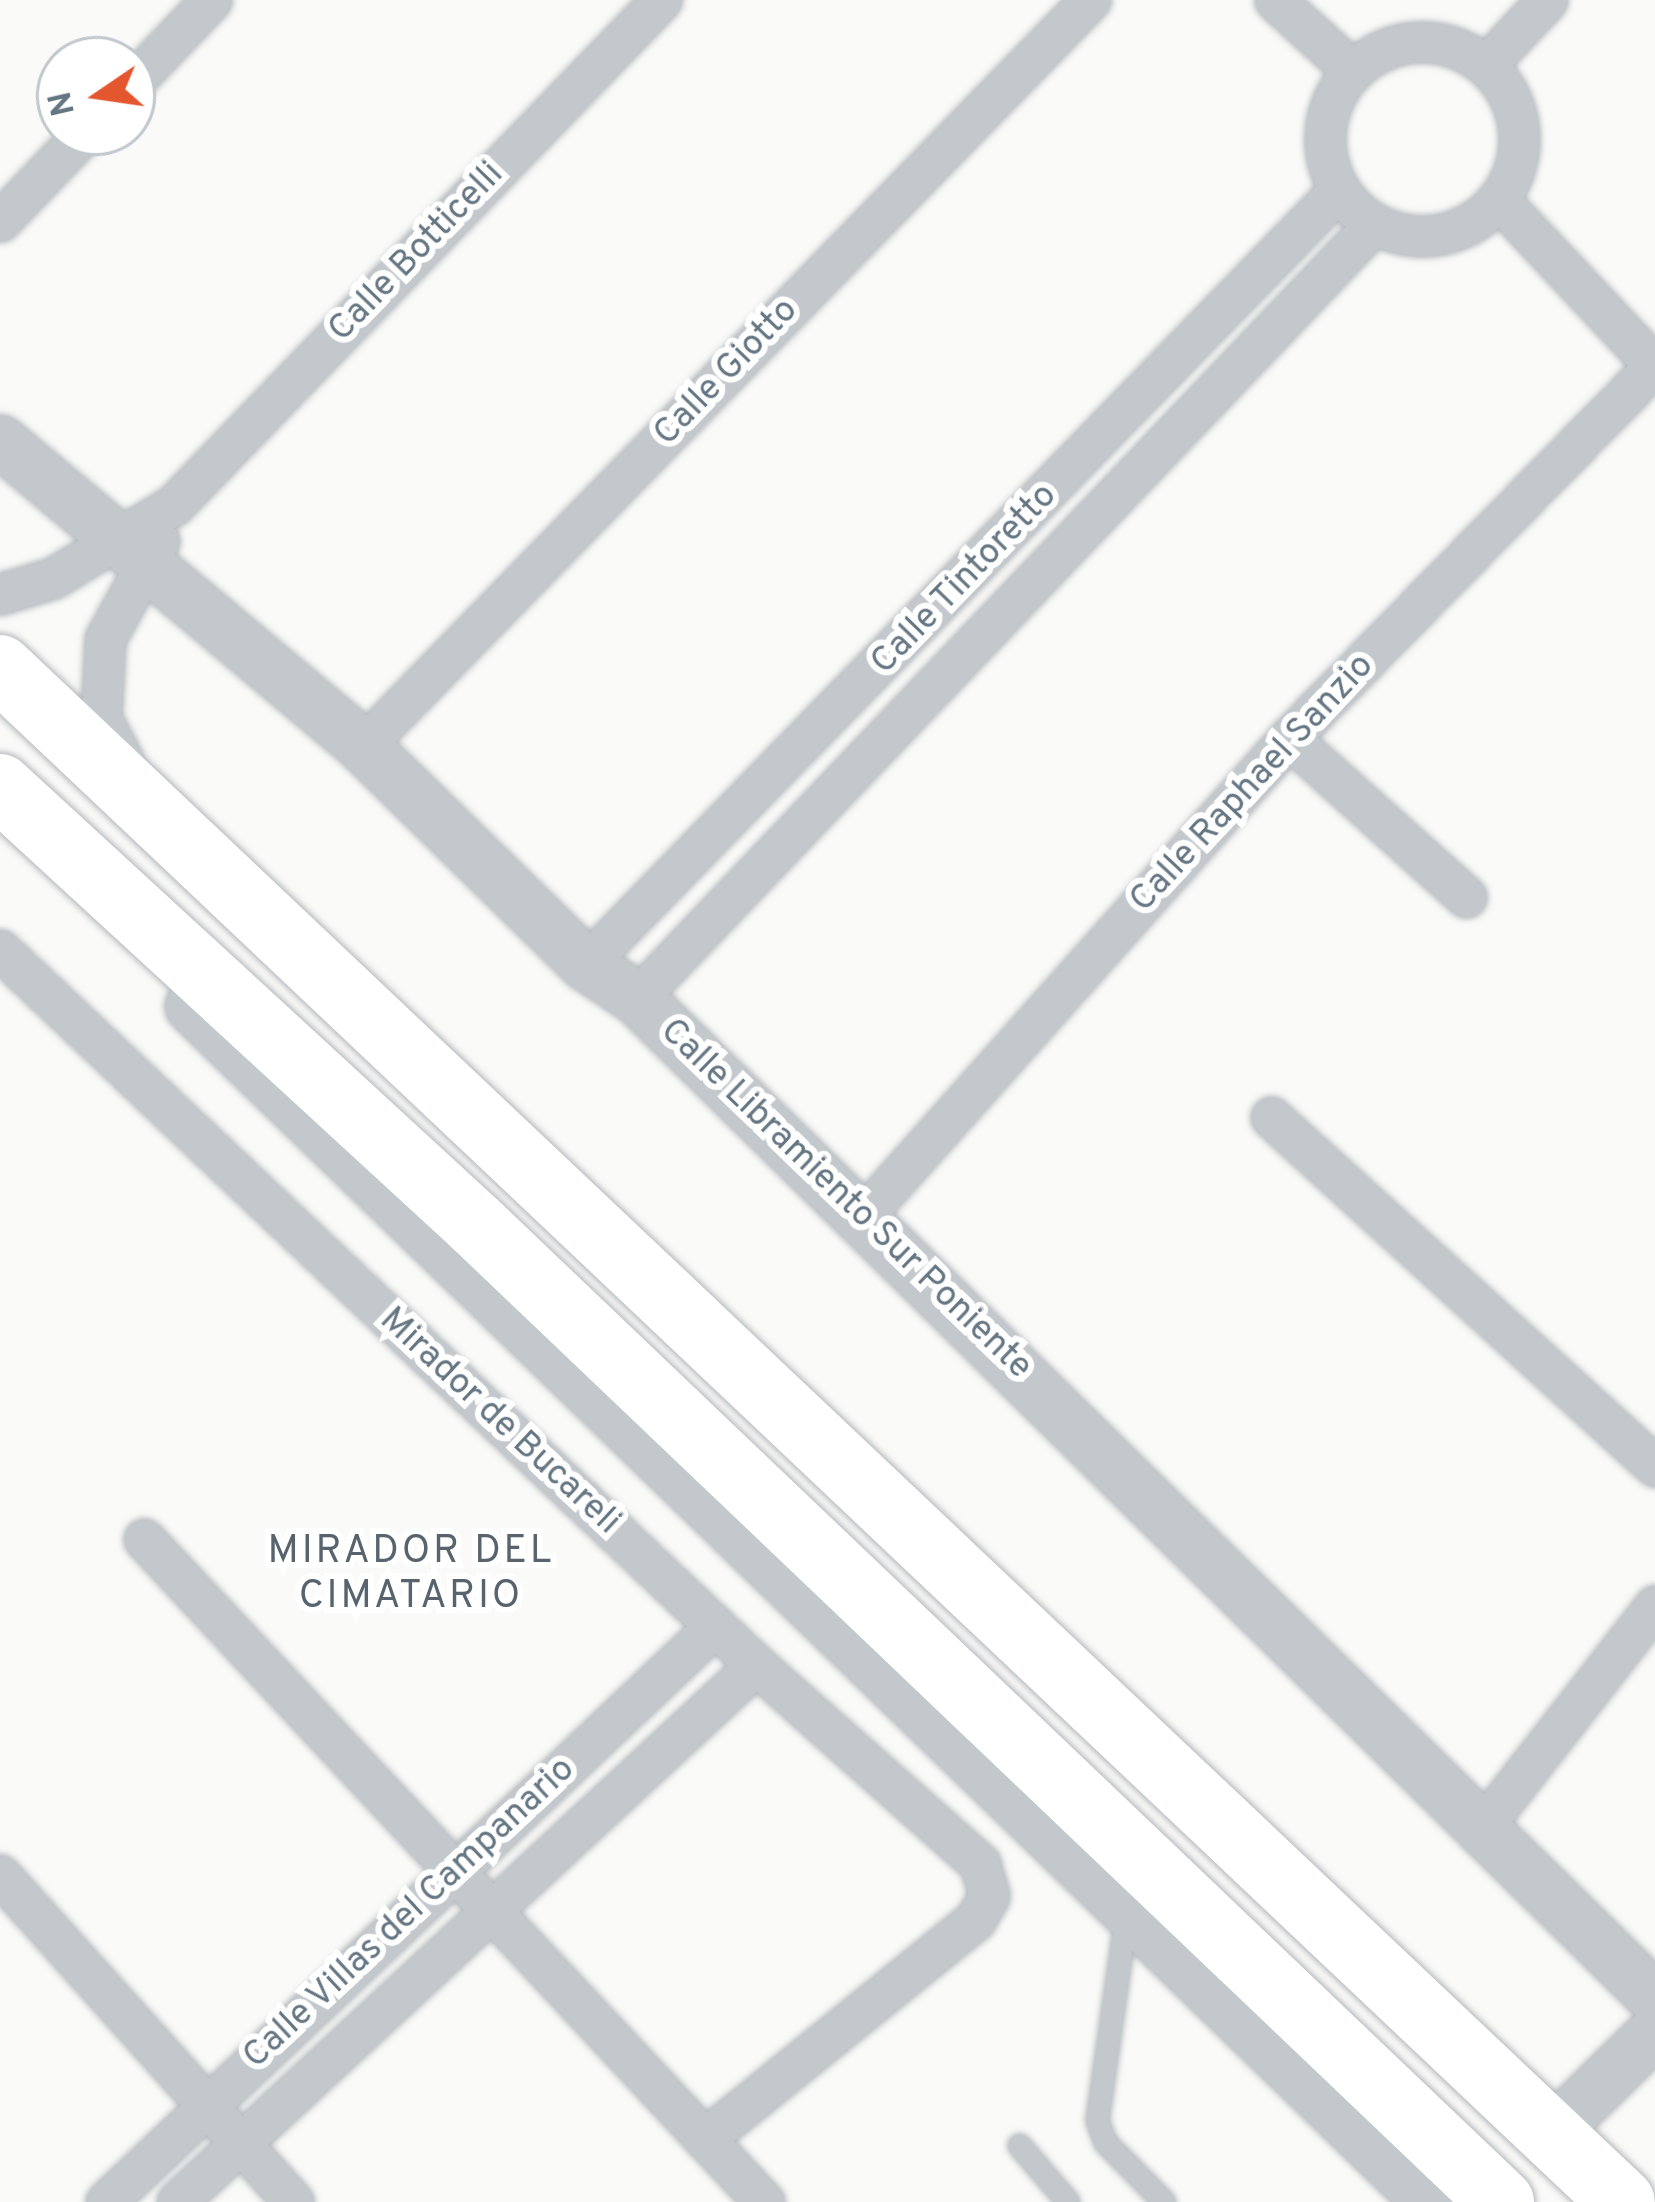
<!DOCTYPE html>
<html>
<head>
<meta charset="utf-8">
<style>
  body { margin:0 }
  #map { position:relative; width:1655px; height:2202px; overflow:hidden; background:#fafaf8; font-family:Overpass,sans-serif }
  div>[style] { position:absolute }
  .roads { filter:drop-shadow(0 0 3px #b4b9bd) drop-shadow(0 0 3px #b4b9bd) }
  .service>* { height:21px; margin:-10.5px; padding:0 10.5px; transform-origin:10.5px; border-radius:10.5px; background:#c3c8cc }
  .minor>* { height:39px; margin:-19.5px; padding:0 19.5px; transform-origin:19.5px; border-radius:19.5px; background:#c3c8cc }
  .minor>.ring { margin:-19.5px; padding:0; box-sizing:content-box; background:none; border:39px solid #c3c8cc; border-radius:50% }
  .tertiary>* { height:51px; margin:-25.5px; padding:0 25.5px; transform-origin:25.5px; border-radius:25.5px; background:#c3c8cc }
  .trunk>* { height:66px; margin:-33px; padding:0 33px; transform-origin:33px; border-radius:33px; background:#fff }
  span { translate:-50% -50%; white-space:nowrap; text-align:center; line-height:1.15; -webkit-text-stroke:12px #fff; paint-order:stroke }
  .street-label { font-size:36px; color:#657683 }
  .neighbourhood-label { font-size:39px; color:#57646e; letter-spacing:3px }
  .north { position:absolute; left:36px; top:36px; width:120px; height:120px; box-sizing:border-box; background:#fff; border:3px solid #c1c8cd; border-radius:50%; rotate:257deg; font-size:33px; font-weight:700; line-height:48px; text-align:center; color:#657683 }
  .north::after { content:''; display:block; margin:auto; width:42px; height:54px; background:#e4572e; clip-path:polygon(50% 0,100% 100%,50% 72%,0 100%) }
</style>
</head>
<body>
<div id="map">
  <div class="roads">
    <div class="service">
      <div style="left:1126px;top:1916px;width:206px;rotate:98.1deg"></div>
      <div style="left:1097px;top:2120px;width:23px;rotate:70deg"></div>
      <div style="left:1105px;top:2142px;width:84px;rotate:45.5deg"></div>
      <div style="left:1019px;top:2145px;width:75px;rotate:49.3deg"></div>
    </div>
    <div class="minor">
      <div style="left:1275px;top:0;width:105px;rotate:42.3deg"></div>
      <div class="ring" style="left:1325px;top:42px;width:155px;height:155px"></div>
      <div style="left:1486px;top:65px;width:89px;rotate:-46.8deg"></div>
      <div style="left:132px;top:83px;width:115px;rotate:-46.4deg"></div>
      <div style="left:1499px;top:200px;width:228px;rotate:46.8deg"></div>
      <div style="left:0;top:221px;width:123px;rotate:-46.3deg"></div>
      <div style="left:0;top:594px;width:55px;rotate:-16.8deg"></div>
      <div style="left:53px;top:578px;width:141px;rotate:-31.1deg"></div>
      <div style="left:174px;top:505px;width:702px;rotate:-46.04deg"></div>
      <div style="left:1289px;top:738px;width:238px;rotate:41.9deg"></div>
      <div style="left:363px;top:746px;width:1042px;rotate:-45.74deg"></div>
      <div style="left:124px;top:762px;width:50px;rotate:-117.6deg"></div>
      <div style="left:101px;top:718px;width:79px;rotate:-87.1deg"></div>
      <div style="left:105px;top:639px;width:112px;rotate:-61.1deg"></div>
      <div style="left:0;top:950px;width:1041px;rotate:43.4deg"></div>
      <div style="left:756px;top:1665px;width:300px;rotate:41.6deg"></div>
      <div style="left:980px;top:1864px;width:33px;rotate:74deg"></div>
      <div style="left:989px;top:1896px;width:28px;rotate:120deg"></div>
      <div style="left:975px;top:1920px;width:348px;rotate:141deg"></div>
      <div style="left:586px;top:964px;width:1080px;rotate:-45.79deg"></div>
      <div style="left:637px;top:998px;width:1069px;rotate:-46.4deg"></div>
      <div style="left:1271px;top:1117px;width:519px;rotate:42.27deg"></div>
      <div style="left:864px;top:1215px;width:639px;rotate:-48.3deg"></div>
      <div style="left:1289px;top:738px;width:523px;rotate:-45.54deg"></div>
      <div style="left:144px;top:1539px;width:908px;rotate:46.92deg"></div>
      <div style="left:1478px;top:1833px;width:288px;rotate:-52.1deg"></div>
      <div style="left:0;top:1875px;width:439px;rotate:48.1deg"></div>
      <div style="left:106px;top:2202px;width:838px;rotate:-43.4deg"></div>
      <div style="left:177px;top:2202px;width:790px;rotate:-42.84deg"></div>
    </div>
    <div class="tertiary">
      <div style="left:0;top:441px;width:474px;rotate:40deg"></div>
      <div style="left:363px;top:746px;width:312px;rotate:44.4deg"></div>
      <div style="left:586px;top:964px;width:61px;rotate:33.7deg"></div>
      <div style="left:637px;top:998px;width:1427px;rotate:44.49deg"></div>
      <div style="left:191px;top:1006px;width:1721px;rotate:44.01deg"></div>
      <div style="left:1548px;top:2136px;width:150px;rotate:-44.5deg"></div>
    </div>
    <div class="trunk">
      <div style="left:0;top:668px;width:2232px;rotate:43.4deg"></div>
      <div style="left:0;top:787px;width:644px;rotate:42.61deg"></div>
      <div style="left:474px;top:1223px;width:1419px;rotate:43.63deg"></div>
    </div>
  </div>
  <div class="street-label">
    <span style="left:417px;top:253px;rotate:-46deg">Calle Botticelli</span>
    <span style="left:727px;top:373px;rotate:-46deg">Calle Giotto</span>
    <span style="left:965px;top:580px;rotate:-46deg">Calle Tintoretto</span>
    <span style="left:1253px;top:784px;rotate:-47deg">Calle Raphael Sanzio</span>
    <span style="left:845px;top:1200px;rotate:44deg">Calle Libramiento Sur Poniente</span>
    <span style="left:499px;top:1422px;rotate:43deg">Mirador de Bucareli</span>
    <span style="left:410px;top:1914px;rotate:-43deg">Calle Villas del Campanario</span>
  </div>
  <div class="neighbourhood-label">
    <span style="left:411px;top:1576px">MIRADOR DEL<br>CIMATARIO</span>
  </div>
  <div class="north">N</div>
</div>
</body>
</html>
